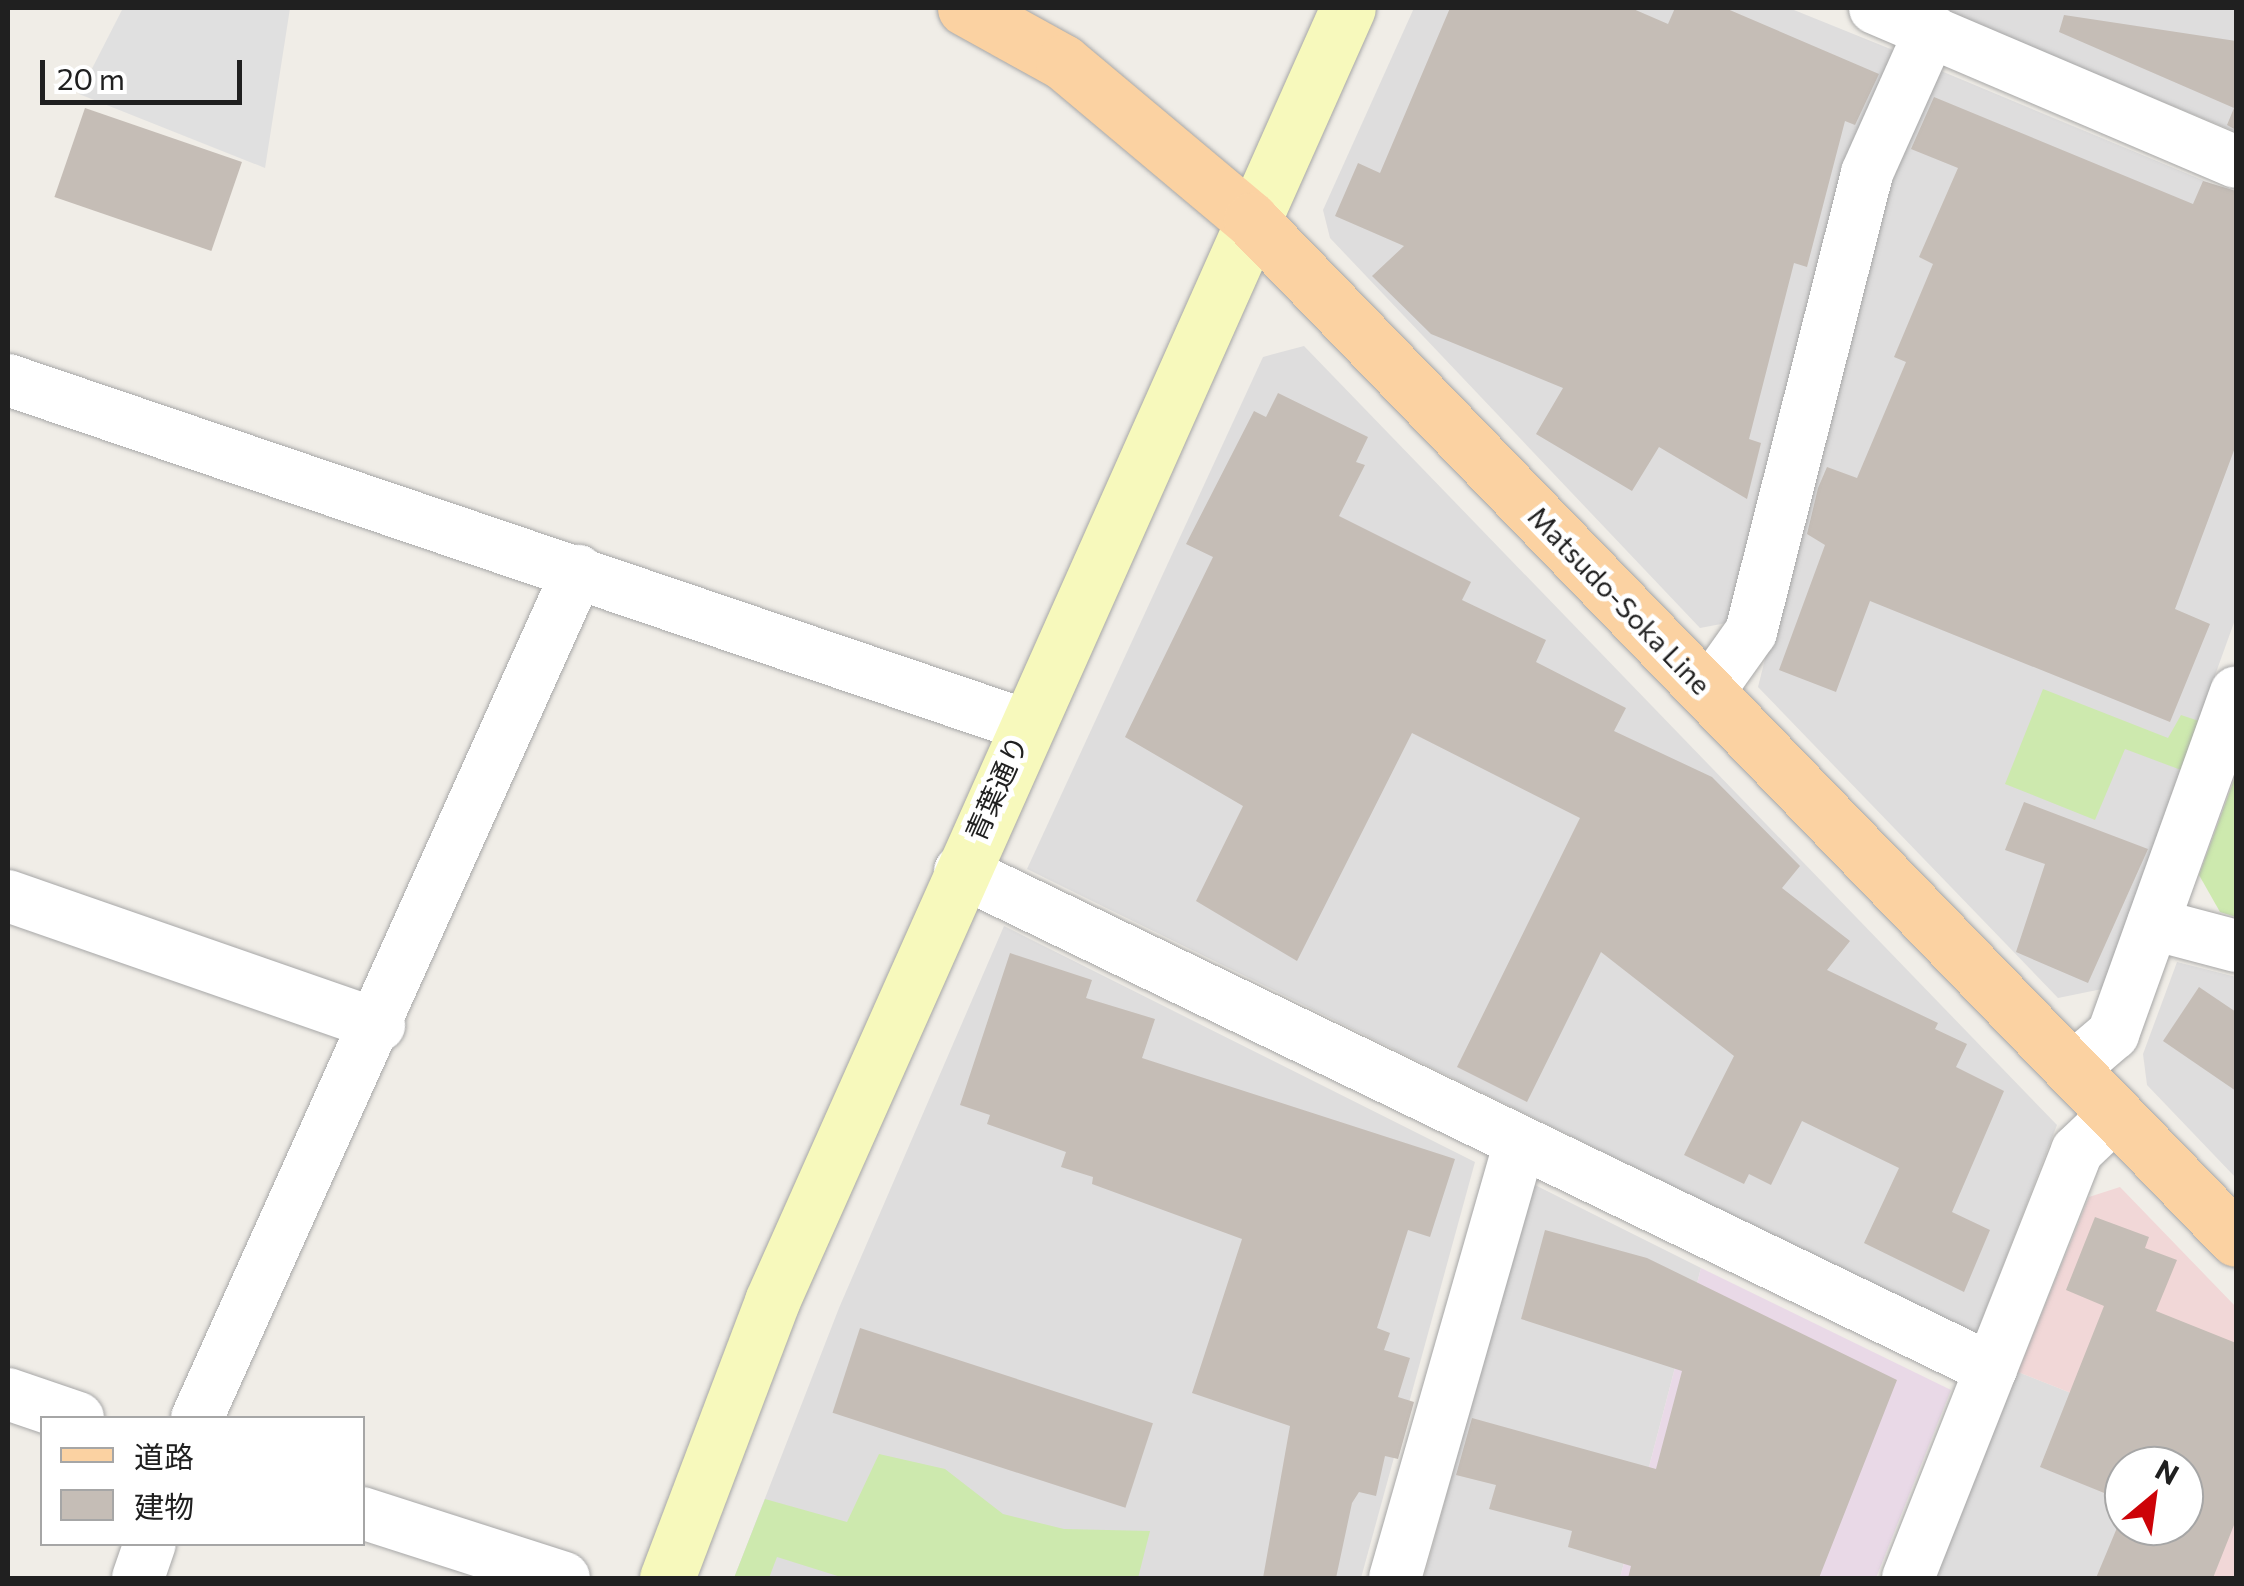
<!DOCTYPE html>
<html>
<head>
<meta charset="utf-8">
<style>
  body { margin:0 }
  #map { position:relative; width:2244px; height:1586px; overflow:hidden; background:#f0ede7; font-family:Commissioner,"Noto Sans JP",sans-serif }
  div>[style] { position:absolute }
  .residential>* { inset:0; background:#dedddd }
  .commercial>* { inset:0; background:#f1d7d7 }
  .industrial>* { inset:0; background:#e9d9e7 }
  .grass>* { inset:0; background:#cde9ae }
  .parking>* { inset:0; background:#e0e0e0 }
  .building>* { inset:0; background:#c5bdb6; transform-origin:0 0 }
  .roads { filter:drop-shadow(0 0 2px #a7a7a7) drop-shadow(0 0 2px #a7a7a7) }
  .street>* { height:52px; margin:-26px; padding:0 26px; transform-origin:26px; border-radius:26px; background:#fff }
  .secondary>* { height:55px; margin:-27.5px; padding:0 27.5px; transform-origin:27.5px; border-radius:27.5px; background:#f7f9bc }
  .primary>* { height:55px; margin:-27.5px; padding:0 27.5px; transform-origin:27.5px; border-radius:27.5px; background:#fbd2a2 }
  span { translate:-50% -50%; white-space:nowrap; text-align:center; line-height:1.15; -webkit-text-stroke:10px #fff; paint-order:stroke }
  .street-label { font-size:28px; color:#202020 }
  .frame { position:absolute; inset:0; border:10px solid #202020; pointer-events:none }
  .legend { position:absolute; left:40px; top:1416px; width:325px; height:130px; box-sizing:border-box; background:#fff; border:2px solid #a6a6a6; margin:0; padding:12px 18px; list-style:none; font-size:30px; color:#202020 }
  .legend li { display:flex; align-items:center; gap:20px; height:50px }
  .legend b { width:50px; border:2px solid #a6a6a6 }
  .north { position:absolute; left:2104px; top:1446px; width:100px; height:100px; box-sizing:border-box; background:#fff; border:2px solid #a6a6a6; border-radius:50%; rotate:29deg; font-size:28px; font-weight:700; line-height:40px; text-align:center; color:#202020 }
  .north::after { content:''; display:block; margin:auto; width:35px; height:45px; background:#cd0308; clip-path:polygon(50% 0,100% 100%,50% 72%,0 100%) }
  .scale { position:absolute; left:40px; top:60px; width:202px; height:45px; box-sizing:border-box; border:5px solid #202020; border-top:0; padding-left:12px; font-size:30px; line-height:35px; white-space:nowrap; color:#202020; -webkit-text-stroke:8px #fff; paint-order:stroke }
</style>
</head>
<body>
<div id="map">
  <div class="residential">
    <div style="clip-path:polygon(1414px 8px,1789px 8px,1898px 52px,1737px 621px,1700px 628px,1330px 238px,1323px 210px)"></div>
    <div style="clip-path:polygon(1936px 8px,2236px 8px,2236px 132px)"></div>
    <div style="clip-path:polygon(1934px 68px,2236px 194px,2236px 617px,2102px 989px,2058px 998px,1758px 687px,1887px 175px)"></div>
    <div style="clip-path:polygon(1304px 346px,2057px 1125px,1976px 1335px,1027px 869px,1263px 357px)"></div>
    <div style="clip-path:polygon(1004px 926px,1475px 1162px,1361px 1578px,734px 1578px,839px 1308px)"></div>
    <div style="clip-path:polygon(2177px 962px,2236px 977px,2236px 1178px,2147px 1085px,2143px 1054px)"></div>
    <div style="clip-path:polygon(1531px 1183px,1701px 1268px,1620px 1578px,1424px 1578px)"></div>
    <div style="clip-path:polygon(2018px 1372px,2204px 1446px,2184px 1466px,2124px 1466px,2124px 1526px,2172px 1526px,2150px 1578px,1934px 1578px)"></div>
  </div>
  <div class="commercial">
    <div style="clip-path:polygon(2120px 1187px,2236px 1307px,2236px 1578px,2150px 1578px,2172px 1526px,2184px 1526px,2204px 1446px,2018px 1372px,2089px 1197px)"></div>
  </div>
  <div class="industrial">
    <div style="clip-path:polygon(1701px 1268px,1951px 1390px,1876px 1578px,1620px 1578px)"></div>
  </div>
  <div class="grass">
    <div style="clip-path:polygon(2043px 689px,2168px 738px,2181px 715px,2199px 721px,2181px 770px,2125px 749px,2095px 820px,2005px 784px)"></div>
    <div style="clip-path:polygon(2235px 777px,2236px 778px,2236px 917px,2220px 912px,2199px 875px)"></div>
    <div style="clip-path:polygon(879px 1454px,945px 1469px,1003px 1514px,1064px 1529px,1150px 1531px,1138px 1578px,844px 1578px,777px 1557px,769px 1578px,734px 1578px,765px 1499px,847px 1522px)"></div>
  </div>
  <div class="parking">
    <div style="clip-path:polygon(123px 8px,290px 8px,265px 168px,79px 94px)"></div>
  </div>
  <div class="building">
    <div style="clip-path:polygon(1450px 8px,1631px 8px,1668px 24px,1675px 8px,1725px 8px,1879px 74px,1855px 125px,1845px 121px,1807px 267px,1794px 263px,1749px 439px,1761px 443px,1747px 499px,1659px 447px,1632px 491px,1536px 434px,1563px 388px,1431px 334px,1372px 276px,1404px 246px,1335px 216px,1358px 163px,1380px 173px)"></div>
    <div style="clip-path:polygon(2064px 15px,2236px 41px,2236px 130px,2227px 125px,2234px 108px,2059px 32px)"></div>
    <div style="clip-path:polygon(1934px 97px,2193px 204px,2203px 181px,2236px 191px,2236px 445px,2175px 609px,2210px 624px,2170px 722px,1870px 601px,1836px 692px,1779px 670px,1825px 545px,1807px 534px,1818px 488px,1827px 467px,1857px 478px,1906px 362px,1894px 357px,1933px 264px,1919px 257px,1958px 168px,1911px 149px)"></div>
    <div style="left:85px;top:108px;width:166px;height:94px;rotate:19deg"></div>
    <div style="clip-path:polygon(1278px 393px,1368px 437px,1356px 462px,1365px 465px,1339px 516px,1471px 582px,1462px 600px,1546px 640px,1536px 662px,1626px 708px,1614px 731px,1712px 777px,1800px 866px,1782px 888px,1850px 941px,1827px 970px,1938px 1023px,1935px 1029px,1967px 1044px,1956px 1067px,2004px 1091px,1952px 1212px,1990px 1230px,1964px 1292px,1864px 1243px,1899px 1168px,1802px 1121px,1771px 1185px,1749px 1174px,1744px 1184px,1684px 1155px,1734px 1056px,1601px 952px,1527px 1102px,1457px 1067px,1580px 818px,1412px 733px,1297px 961px,1196px 901px,1243px 806px,1125px 737px,1213px 557px,1186px 544px,1254px 411px,1266px 417px)"></div>
    <div style="clip-path:polygon(2024px 802px,2148px 849px,2088px 983px,2016px 952px,2045px 864px,2005px 850px)"></div>
    <div style="clip-path:polygon(1010px 953px,1092px 980px,1086px 998px,1155px 1019px,1142px 1058px,1455px 1159px,1430px 1237px,1408px 1230px,1377px 1328px,1390px 1333px,1384px 1350px,1410px 1358px,1398px 1397px,1414px 1402px,1398px 1459px,1385px 1456px,1376px 1496px,1359px 1492px,1352px 1503px,1336px 1578px,1263px 1578px,1290px 1426px,1192px 1393px,1242px 1239px,1092px 1184px,1093px 1177px,1061px 1167px,1066px 1152px,987px 1124px,990px 1115px,960px 1105px)"></div>
    <div style="clip-path:polygon(2199px 987px,2236px 1012px,2236px 1091px,2163px 1041px)"></div>
    <div style="clip-path:polygon(2095px 1217px,2149px 1237px,2145px 1248px,2177px 1260px,2156px 1311px,2236px 1343px,2236px 1520px,2213px 1578px,2096px 1578px,2124px 1511px,2124px 1526px,2184px 1526px,2184px 1466px,2124px 1466px,2124px 1501px,2040px 1467px,2104px 1306px,2066px 1290px)"></div>
    <div style="clip-path:polygon(1545px 1230px,1647px 1258px,1897px 1380px,1819px 1578px,1628px 1578px,1631px 1566px,1568px 1547px,1572px 1531px,1489px 1509px,1496px 1485px,1456px 1475px,1472px 1418px,1656px 1469px,1682px 1371px,1521px 1319px)"></div>
    <div style="left:860px;top:1328px;width:308px;height:89px;rotate:18deg"></div>
  </div>
  <div class="roads">
    <div class="street">
      <div style="left:1875px;top:8px;width:392px;rotate:23.1deg"></div>
      <div style="left:8px;top:380px;width:1074px;rotate:18.74deg"></div>
      <div style="left:1709px;top:691px;width:72px;rotate:-54.6deg"></div>
      <div style="left:1751px;top:632px;width:473px;rotate:-75.8deg"></div>
      <div style="left:1867px;top:173px;width:157px;rotate:-65.9deg"></div>
      <div style="left:960px;top:871px;width:1145px;rotate:25.78deg"></div>
      <div style="left:8px;top:896px;width:393px;rotate:19.2deg"></div>
      <div style="left:2153px;top:924px;width:86px;rotate:14.8deg"></div>
      <div style="left:2072px;top:1069px;width:54px;rotate:-40.5deg"></div>
      <div style="left:2113px;top:1034px;width:363px;rotate:-70.2deg"></div>
      <div style="left:8px;top:1394px;width:74px;rotate:18.9deg"></div>
      <div style="left:197px;top:1418px;width:929px;rotate:-65.78deg"></div>
      <div style="left:362px;top:1513px;width:212px;rotate:17.8deg"></div>
      <div style="left:138px;top:1578px;width:36px;rotate:-71deg"></div>
      <div style="left:1395px;top:1578px;width:449px;rotate:-74deg"></div>
      <div style="left:1908px;top:1578px;width:459px;rotate:-68.4deg"></div>
      <div style="left:2077px;top:1151px;width:54px;rotate:-43.5deg"></div>
    </div>
    <div class="secondary">
      <div style="left:667px;top:1578px;width:296px;rotate:-69.2deg"></div>
      <div style="left:772px;top:1301px;width:1415px;rotate:-65.99deg"></div>
    </div>
    <div class="primary">
      <div style="left:965px;top:8px;width:112px;rotate:28.9deg"></div>
      <div style="left:1063px;top:62px;width:246px;rotate:40deg"></div>
      <div style="left:1251px;top:220px;width:1417px;rotate:45.97deg"></div>
    </div>
  </div>
  <div class="street-label">
    <span style="left:1620px;top:600px;rotate:46deg">Matsudo-Soka Line</span>
    <span style="left:996px;top:788px;rotate:-66deg">青葉通り</span>
  </div>
  <div class="frame"></div>
  <ul class="legend">
  <li><b style="height:12px;background:#fbd2a2"></b>道路</li>
  <li><b style="height:28px;background:#c5bdb6"></b>建物</li>
  </ul>
  <div class="north">N</div>
  <div class="scale">20 m</div>
</div>
</body>
</html>
